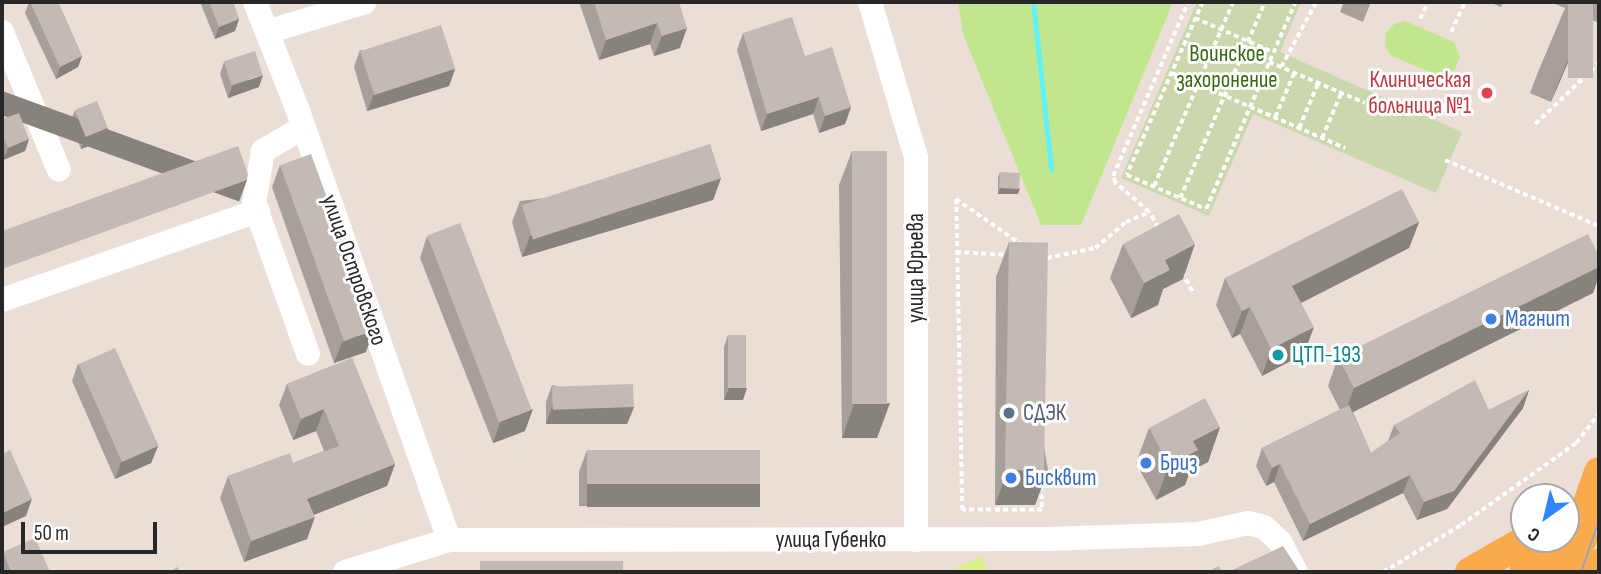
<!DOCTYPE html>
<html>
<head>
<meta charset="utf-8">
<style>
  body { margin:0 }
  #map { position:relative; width:1601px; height:574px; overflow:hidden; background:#ebded7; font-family:"Sofia Sans Condensed",sans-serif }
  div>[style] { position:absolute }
  .green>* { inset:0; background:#c1e78e }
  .cemetery>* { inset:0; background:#cbd7ad }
  .pitch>* { inset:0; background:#dcf089 }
  .stream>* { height:5px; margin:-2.5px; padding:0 2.5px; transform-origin:2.5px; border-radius:2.5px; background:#60f2f7 }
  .path>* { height:3.5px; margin-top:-1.75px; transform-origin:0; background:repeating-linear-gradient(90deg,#fff 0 5px,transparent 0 8.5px) }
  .minor>* { height:24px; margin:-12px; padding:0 12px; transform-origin:12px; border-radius:12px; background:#fff }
  .major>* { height:30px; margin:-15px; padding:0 15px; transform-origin:15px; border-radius:15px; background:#fbaa4d }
  .tram>* { height:2px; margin:-1px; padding:0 1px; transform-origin:1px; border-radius:1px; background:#9aa3b4 }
  .wall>* { inset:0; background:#a7a09a }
  .shaded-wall>* { inset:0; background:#88827d; transform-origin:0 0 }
  .building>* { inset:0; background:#c2bab3; transform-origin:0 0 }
  .dots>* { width:19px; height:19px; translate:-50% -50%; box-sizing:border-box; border:4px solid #fff; border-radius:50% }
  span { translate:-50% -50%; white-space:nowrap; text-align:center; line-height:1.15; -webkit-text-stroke:6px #fff; paint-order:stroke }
  .park-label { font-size:23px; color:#386814 }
  .health-label { font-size:23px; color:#be3a42 }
  .right { translate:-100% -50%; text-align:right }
  .street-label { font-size:23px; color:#272727 }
  .shop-label { font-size:23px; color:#366cbe }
  .left { translate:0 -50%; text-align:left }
  .culture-label { font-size:23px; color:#0d838f }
  .service-label { font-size:23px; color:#4e5e75 }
  .frame { position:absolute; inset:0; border:4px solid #272727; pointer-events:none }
  .north { position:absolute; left:1510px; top:483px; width:70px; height:70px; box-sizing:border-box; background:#fff; border:2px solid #a9a9a9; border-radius:50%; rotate:214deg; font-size:19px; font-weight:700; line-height:28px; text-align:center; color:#272727 }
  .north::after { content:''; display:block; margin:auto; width:24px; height:32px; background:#3086ff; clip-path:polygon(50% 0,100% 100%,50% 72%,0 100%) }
  .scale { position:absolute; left:21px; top:522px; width:136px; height:32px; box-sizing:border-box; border:4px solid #272727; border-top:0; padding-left:9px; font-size:21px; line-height:24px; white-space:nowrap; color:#272727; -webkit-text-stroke:5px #fff; paint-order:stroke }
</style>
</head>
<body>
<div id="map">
  <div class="green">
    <div style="clip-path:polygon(958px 2px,1173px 2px,1081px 225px,1041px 225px,963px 34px)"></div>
    <div style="clip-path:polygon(1405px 21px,1454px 42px,1460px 57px,1455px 69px,1439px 76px,1390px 55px,1385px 45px,1386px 33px,1394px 24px)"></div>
  </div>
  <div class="cemetery">
    <div style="clip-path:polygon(1197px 2px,1301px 2px,1280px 52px,1462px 132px,1436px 193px,1253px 114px,1209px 216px,1121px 178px)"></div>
  </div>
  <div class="pitch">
    <div style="clip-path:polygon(981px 556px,989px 572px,948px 572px)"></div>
  </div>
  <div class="stream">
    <div style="left:1033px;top:2px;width:168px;rotate:83.8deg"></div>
  </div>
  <div class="path">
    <div style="left:1203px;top:2px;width:189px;rotate:113.7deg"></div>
    <div style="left:1127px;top:175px;width:86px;rotate:23.3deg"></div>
    <div style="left:1206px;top:209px;width:225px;rotate:-66.7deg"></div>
    <div style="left:1195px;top:18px;width:85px;rotate:23.6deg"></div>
    <div style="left:1420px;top:19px;width:19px;rotate:-65deg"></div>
    <div style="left:1451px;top:32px;width:33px;rotate:-65deg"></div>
    <div style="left:1269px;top:62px;width:104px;rotate:23.1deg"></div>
    <div style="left:1281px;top:67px;width:74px;rotate:-61.7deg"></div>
    <div style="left:1172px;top:73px;width:189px;rotate:23.4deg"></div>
    <div style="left:1254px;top:77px;width:8px;rotate:23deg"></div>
    <div style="left:1275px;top:117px;width:48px;rotate:-66.6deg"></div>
    <div style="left:1535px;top:124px;width:88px;rotate:-43.6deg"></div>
    <div style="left:1299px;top:128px;width:49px;rotate:-67.1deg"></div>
    <div style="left:1322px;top:138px;width:49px;rotate:-67.1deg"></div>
    <div style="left:1445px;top:160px;width:168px;rotate:23.2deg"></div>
    <div style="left:1154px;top:186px;width:200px;rotate:-66.8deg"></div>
    <div style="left:1180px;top:198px;width:214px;rotate:-66.6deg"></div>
    <div style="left:956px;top:199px;width:100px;rotate:34.8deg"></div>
    <div style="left:1038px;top:256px;width:254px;rotate:89.1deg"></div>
    <div style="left:1042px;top:510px;width:80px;rotate:180deg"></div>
    <div style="left:962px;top:510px;width:311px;rotate:-91.1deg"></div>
    <div style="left:1158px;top:228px;width:18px;rotate:-119deg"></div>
    <div style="left:1149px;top:212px;width:45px;rotate:-139.5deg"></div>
    <div style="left:1115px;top:183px;width:7px;rotate:-106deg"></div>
    <div style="left:1113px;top:176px;width:189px;rotate:-66.7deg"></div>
    <div style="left:956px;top:252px;width:52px;rotate:3.3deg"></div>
    <div style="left:1047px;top:258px;width:49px;rotate:-11.8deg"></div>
    <div style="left:1095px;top:248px;width:40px;rotate:-40deg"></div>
    <div style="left:1126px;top:222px;width:25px;rotate:-23deg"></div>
    <div style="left:1182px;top:272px;width:25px;rotate:61deg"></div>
    <div style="left:1383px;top:572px;width:91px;rotate:-31.1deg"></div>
    <div style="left:1461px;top:525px;width:141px;rotate:-35.5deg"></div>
    <div style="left:1576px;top:443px;width:37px;rotate:-52deg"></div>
  </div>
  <div class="minor">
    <div style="left:255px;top:2px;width:114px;rotate:68.4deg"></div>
    <div style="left:297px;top:108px;width:458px;rotate:70.6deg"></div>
    <div style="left:870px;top:2px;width:162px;rotate:73.5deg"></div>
    <div style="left:916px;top:157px;width:383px;rotate:90deg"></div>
    <div style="left:2px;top:32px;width:149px;rotate:67.6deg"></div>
    <div style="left:267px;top:32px;width:102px;rotate:-17deg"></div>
    <div style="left:304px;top:127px;width:48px;rotate:149.7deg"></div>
    <div style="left:263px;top:151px;width:53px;rotate:99.8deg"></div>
    <div style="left:254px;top:203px;width:160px;rotate:70.3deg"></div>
    <div style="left:2px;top:300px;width:271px;rotate:-19.2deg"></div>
    <div style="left:345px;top:572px;width:109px;rotate:-17.1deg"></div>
    <div style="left:449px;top:540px;width:598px;rotate:-0.1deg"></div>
    <div style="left:1047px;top:539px;width:151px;rotate:-1.9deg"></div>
    <div style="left:1198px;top:534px;width:51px;rotate:-12.4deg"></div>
    <div style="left:1248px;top:523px;width:16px;rotate:14deg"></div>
    <div style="left:1264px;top:527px;width:22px;rotate:43deg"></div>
    <div style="left:1280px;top:542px;width:34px;rotate:62deg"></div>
  </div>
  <div class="major">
    <div style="left:1470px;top:572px;width:67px;rotate:-29.6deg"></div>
    <div style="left:1524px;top:572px;width:67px;rotate:-29.6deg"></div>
    <div style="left:1564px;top:572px;width:106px;rotate:-70.7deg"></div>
    <div style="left:1596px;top:572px;width:9px;rotate:-72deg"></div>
  </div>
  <div class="tram">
    <div style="left:1581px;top:572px;width:54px;rotate:-70.6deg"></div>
  </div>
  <div class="wall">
    <div style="clip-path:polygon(29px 2px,58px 2px,82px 56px,78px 67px,56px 79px,25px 13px)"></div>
    <div style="clip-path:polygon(200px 2px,233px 2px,239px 19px,235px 31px,215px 39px)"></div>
    <div style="clip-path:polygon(579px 2px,679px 2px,680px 48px,654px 56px,650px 44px,599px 60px)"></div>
    <div style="clip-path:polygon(1344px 2px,1371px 2px,1363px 22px,1340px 12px)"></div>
    <div style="clip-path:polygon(1489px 2px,1503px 2px,1501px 7px)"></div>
    <div style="clip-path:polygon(1550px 2px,1599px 2px,1599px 23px,1587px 18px,1551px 102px,1530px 93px,1538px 72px,1565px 8px)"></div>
    <div style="clip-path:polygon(743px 33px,805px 56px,851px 107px,845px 124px,819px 133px,813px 114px,761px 131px,737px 50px)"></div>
    <div style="clip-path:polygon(360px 50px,455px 69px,449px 86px,367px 111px,354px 67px)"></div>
    <div style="clip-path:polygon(224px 62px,259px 87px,228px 98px,220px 74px)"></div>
    <div style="clip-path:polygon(75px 110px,108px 128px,104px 140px,81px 149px,70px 122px)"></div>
    <div style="clip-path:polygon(2px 119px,29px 139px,25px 151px,3px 160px,2px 156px)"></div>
    <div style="clip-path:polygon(852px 151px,877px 438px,842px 438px,839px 185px)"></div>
    <div style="clip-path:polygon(280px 165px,366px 352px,334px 363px,272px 187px)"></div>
    <div style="clip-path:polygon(1000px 172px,1018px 194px,998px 194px,998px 178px)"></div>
    <div style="clip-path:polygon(721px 178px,713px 200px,522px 257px,512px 222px,520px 201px)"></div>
    <div style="clip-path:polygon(1419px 222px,1409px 248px,1301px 303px,1304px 354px,1262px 376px,1240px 334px,1232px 338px,1216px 305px,1225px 278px)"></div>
    <div style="clip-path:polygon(427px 236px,525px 431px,493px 443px,420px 258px)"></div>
    <div style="clip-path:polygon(1009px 242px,1048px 470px,1035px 505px,995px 505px,996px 277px)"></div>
    <div style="clip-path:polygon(1123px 244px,1183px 279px,1163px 289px,1158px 305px,1131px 318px,1110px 278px)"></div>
    <div style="clip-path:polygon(1599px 256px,1599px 276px,1593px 293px,1353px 412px,1371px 453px,1388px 441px,1394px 425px,1489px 410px,1529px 390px,1523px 408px,1447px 509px,1417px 520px,1403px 493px,1303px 541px,1274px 482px,1266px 486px,1256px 466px,1262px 448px,1340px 410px,1328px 386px,1338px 357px)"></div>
    <div style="clip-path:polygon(728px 335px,743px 400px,724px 400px,724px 347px)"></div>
    <div style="clip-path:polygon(352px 358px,395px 464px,387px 486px,314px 515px,307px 539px,244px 562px,220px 498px,228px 476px,293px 463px,324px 451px,316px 431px,293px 440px,279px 405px,287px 384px)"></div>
    <div style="clip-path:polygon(78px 364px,158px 446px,151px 463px,115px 479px,72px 381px)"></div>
    <div style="clip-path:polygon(552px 385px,634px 407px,627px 424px,546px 424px,546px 402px)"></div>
    <div style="clip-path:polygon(1220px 427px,1208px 462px,1190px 471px,1185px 485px,1156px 500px,1136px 463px,1149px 428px)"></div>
    <div style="clip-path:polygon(587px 450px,760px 484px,752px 506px,579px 506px,579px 472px)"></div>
    <div style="clip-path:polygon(3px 552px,50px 572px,2px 572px)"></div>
  </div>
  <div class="shaded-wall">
    <div style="clip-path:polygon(1593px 2px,1587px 18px,1551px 102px,1559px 81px)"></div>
    <div style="clip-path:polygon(239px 19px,235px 31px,215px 39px,219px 27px)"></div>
    <div style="clip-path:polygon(657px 23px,650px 44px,599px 60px,606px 40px)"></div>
    <div style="clip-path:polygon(687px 28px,680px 48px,654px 56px,662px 36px)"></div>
    <div style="clip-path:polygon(82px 56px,78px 67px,56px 79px,60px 67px)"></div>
    <div style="clip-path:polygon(455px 69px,449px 86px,367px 111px,374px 94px)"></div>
    <div style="clip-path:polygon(263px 75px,259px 87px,228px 98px,232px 86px)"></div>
    <div style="clip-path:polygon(819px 97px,813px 114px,761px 131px,767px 114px)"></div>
    <div style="clip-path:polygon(851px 107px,845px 124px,819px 133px,825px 116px)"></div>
    <div style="clip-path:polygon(108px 128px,104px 140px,81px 149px,86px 137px)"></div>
    <div style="clip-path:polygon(29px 139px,25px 151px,3px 160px,8px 148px)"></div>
    <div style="clip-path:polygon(721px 178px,713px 200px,522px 257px,530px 236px)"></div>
    <div style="left:247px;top:180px;width:23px;height:261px;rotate:110deg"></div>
    <div style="clip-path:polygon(1000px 188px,1020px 188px,1018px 194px,998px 194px)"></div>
    <div style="clip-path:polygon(1419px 222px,1409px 248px,1283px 312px,1292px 286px)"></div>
    <div style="clip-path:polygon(1195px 244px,1183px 279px,1163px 289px,1158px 305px,1131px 318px,1144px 283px,1165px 260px)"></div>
    <div style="clip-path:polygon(1599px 267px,1599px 276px,1593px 293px,1343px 417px,1354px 388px)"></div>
    <div style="clip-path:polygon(1250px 307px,1240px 334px,1232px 338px,1242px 311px)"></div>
    <div style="clip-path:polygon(1314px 327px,1304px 354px,1262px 376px,1271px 349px)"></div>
    <div style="clip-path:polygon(374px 330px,366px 352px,334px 363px,342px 342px)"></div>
    <div style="clip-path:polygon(729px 388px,747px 388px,743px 400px,724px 400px)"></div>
    <div style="clip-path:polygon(1529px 390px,1523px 408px,1447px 509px,1417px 520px,1424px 502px)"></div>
    <div style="clip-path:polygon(890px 403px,877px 438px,842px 438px,854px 404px)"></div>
    <div style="clip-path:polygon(552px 407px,634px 407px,627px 424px,546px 424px)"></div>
    <div style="clip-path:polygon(324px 409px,316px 431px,293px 440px,301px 419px)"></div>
    <div style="clip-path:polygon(533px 409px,525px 431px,493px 443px,500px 422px)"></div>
    <div style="clip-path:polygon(1220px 427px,1208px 462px,1190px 471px,1185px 485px,1156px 500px,1169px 465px,1193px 441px)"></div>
    <div style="clip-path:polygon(158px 446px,151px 463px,115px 479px,121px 462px)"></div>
    <div style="clip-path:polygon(395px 464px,387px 486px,300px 520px,307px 499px)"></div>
    <div style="clip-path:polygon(1280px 464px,1274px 482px,1266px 486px,1272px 468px)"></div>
    <div style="clip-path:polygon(1008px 470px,1048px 470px,1035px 505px,995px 505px)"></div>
    <div style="clip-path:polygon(1410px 475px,1403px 493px,1303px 541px,1310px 524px)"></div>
    <div style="left:587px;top:484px;width:173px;height:23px"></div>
    <div style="clip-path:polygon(32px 499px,26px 516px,2px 527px,2px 513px)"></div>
    <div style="clip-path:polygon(315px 517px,307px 539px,244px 562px,251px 541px)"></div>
  </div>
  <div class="building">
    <div style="clip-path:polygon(30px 2px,58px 2px,82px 56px,60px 67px)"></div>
    <div style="clip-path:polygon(209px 2px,233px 2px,239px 19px,219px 27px)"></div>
    <div style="clip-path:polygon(594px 2px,679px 2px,687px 28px,662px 36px,657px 23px,606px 40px)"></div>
    <div style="left:1568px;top:2px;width:25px;height:76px"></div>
    <div style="clip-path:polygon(792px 17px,805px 56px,832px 47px,851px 107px,825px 116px,819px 97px,767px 114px,743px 33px)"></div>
    <div style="left:441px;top:25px;width:46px;height:85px;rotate:72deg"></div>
    <div style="left:255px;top:51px;width:25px;height:33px;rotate:72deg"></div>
    <div style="left:97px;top:101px;width:29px;height:24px;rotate:68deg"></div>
    <div style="clip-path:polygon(19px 113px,29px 139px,8px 148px,2px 134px,2px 119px)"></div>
    <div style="left:710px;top:144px;width:36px;height:198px;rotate:72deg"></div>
    <div style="clip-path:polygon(238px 146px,248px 174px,247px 180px,2px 269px,2px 231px)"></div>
    <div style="left:852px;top:151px;width:35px;height:253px"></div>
    <div style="left:311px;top:154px;width:187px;height:33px;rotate:70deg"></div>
    <div style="left:1000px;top:172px;width:20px;height:16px;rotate:3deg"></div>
    <div style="clip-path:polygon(1402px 189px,1419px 222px,1292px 286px,1314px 327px,1271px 349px,1250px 307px,1242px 311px,1225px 278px)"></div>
    <div style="clip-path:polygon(1179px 214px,1195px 244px,1165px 260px,1170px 270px,1144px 283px,1123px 244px)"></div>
    <div style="left:460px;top:223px;width:200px;height:35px;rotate:69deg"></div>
    <div style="clip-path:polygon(1588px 234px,1599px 256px,1599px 267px,1354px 388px,1338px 357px)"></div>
    <div style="left:1009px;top:242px;width:39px;height:228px;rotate:1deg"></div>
    <div style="left:728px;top:335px;width:18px;height:53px"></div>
    <div style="left:115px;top:348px;width:107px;height:40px;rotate:66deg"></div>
    <div style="clip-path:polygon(352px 358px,395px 464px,307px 499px,315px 517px,251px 541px,228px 476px,290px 453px,293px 463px,339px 446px,324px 409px,301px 419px,287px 384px)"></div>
    <div style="clip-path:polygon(1475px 380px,1489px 410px,1529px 390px,1454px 491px,1424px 502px,1410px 475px,1310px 524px,1280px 464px,1272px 468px,1262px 448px,1349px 405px,1371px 453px,1400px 433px,1394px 425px)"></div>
    <div style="left:633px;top:384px;width:23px;height:81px;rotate:88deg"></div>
    <div style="clip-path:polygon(1205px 398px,1220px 427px,1193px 441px,1198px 450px,1169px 465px,1149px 428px)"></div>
    <div style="clip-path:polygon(10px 450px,32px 499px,2px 513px,2px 454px)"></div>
    <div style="left:587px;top:450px;width:173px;height:34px"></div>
    <div style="clip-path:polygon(35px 538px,50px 572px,11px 572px,3px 552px)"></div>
    <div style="clip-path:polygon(1283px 546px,1300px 572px,1228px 572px)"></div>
    <div style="left:623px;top:561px;width:11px;height:143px;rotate:90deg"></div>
    <div style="clip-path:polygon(1219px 566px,1222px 572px,1207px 572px)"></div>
    <div style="clip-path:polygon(177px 567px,181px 572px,169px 572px)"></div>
  </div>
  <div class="dots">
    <div style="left:1487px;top:93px;background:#e0444e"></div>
    <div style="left:1491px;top:319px;background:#3f7fe0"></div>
    <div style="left:1278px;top:355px;background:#0f9aa8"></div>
    <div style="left:1009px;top:413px;background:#5c6f8a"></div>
    <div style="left:1146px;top:463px;background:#3f7fe0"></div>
    <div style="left:1011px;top:478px;background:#3f7fe0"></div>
  </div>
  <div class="park-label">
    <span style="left:1227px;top:67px">Воинское<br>захоронение</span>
  </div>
  <div class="health-label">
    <span class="right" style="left:1471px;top:93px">Клиническая<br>больница №1</span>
  </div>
  <div class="street-label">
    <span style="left:916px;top:268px;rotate:-90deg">улица Юрьева</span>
    <span style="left:354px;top:270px;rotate:71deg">улица Островского</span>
    <span style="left:831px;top:540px">улица Губенко</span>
  </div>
  <div class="shop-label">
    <span class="left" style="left:1505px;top:319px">Магнит</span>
    <span class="left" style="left:1160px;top:463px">Бриз</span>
    <span class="left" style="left:1025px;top:478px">Бисквит</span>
  </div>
  <div class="culture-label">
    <span class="left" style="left:1292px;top:355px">ЦТП-193</span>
  </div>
  <div class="service-label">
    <span class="left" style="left:1023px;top:413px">СДЭК</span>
  </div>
  <div class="frame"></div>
  <div class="north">С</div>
  <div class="scale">50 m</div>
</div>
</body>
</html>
